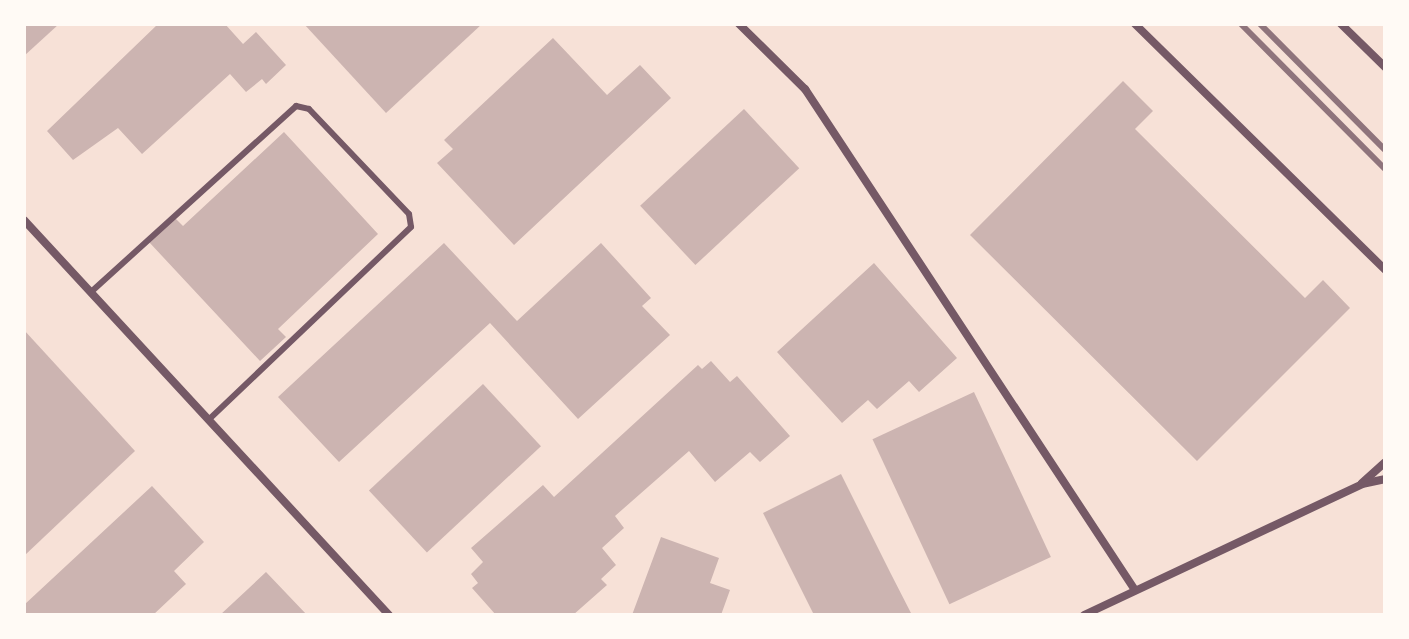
<!DOCTYPE html>
<html>
<head>
<meta charset="utf-8">
<style>
  body { margin:0 }
  #map { position:relative; width:1409px; height:639px; overflow:hidden; background:#f7e1d7; font-family:"Fira Sans Condensed",sans-serif }
  div>[style] { position:absolute }
  .building>* { inset:0; background:#ccb4b1; transform-origin:0 0 }
  .service>* { height:6px; margin:-3px; padding:0 3px; transform-origin:3px; border-radius:3px; background:#755966 }
  .minor>* { height:8px; margin:-4px; padding:0 4px; transform-origin:4px; border-radius:4px; background:#755966 }
  .rail>* { height:6px; margin:-3px; padding:0 3px; transform-origin:3px; border-radius:3px; background:#8f747c }
  span { translate:-50% -50%; white-space:nowrap; text-align:center; line-height:1.15; -webkit-text-stroke:8px #fffaf5; paint-order:stroke }
  .frame { position:absolute; inset:0; border:26px solid #fffaf5; pointer-events:none }
</style>
</head>
<body>
<div id="map">
  <div class="building">
    <div style="clip-path:polygon(24px 24px,59px 24px,24px 56px)"></div>
    <div style="clip-path:polygon(158px 24px,225px 24px,243px 44px,256px 32px,286px 65px,266px 84px,262px 79px,246px 92px,230px 74px,142px 154px,118px 128px,73px 160px,47px 131px)"></div>
    <div style="clip-path:polygon(304px 24px,482px 24px,386px 113px)"></div>
    <div style="clip-path:polygon(553px 38px,607px 95px,640px 65px,671px 98px,514px 245px,437px 163px,453px 149px,444px 140px)"></div>
    <div style="clip-path:polygon(1123px 81px,1153px 111px,1135px 129px,1305px 298px,1323px 280px,1350px 308px,1197px 461px,970px 235px)"></div>
    <div style="left:744px;top:109px;width:81px;height:142px;rotate:47deg"></div>
    <div style="clip-path:polygon(284px 132px,378px 234px,278px 329px,286px 337px,260px 361px,149px 242px,175px 218px,183px 226px)"></div>
    <div style="clip-path:polygon(444px 243px,517px 321px,601px 243px,651px 298px,642px 306px,670px 335px,578px 419px,490px 323px,339px 462px,278px 397px)"></div>
    <div style="clip-path:polygon(874px 263px,957px 358px,919px 392px,909px 381px,877px 409px,868px 400px,842px 423px,777px 352px)"></div>
    <div style="clip-path:polygon(24px 330px,135px 451px,24px 556px)"></div>
    <div style="clip-path:polygon(711px 361px,730px 382px,737px 376px,790px 436px,760px 462px,750px 452px,715px 482px,689px 451px,615px 516px,624px 528px,602px 548px,616px 565px,601px 579px,607px 585px,573px 615px,496px 615px,472px 588px,478px 583px,471px 574px,483px 562px,471px 548px,543px 485px,554px 497px,698px 365px,702px 369px)"></div>
    <div style="left:483px;top:384px;width:85px;height:156px;rotate:47deg"></div>
    <div style="left:974px;top:392px;width:182px;height:112px;rotate:65deg"></div>
    <div style="clip-path:polygon(841px 474px,891px 574px,912px 615px,814px 615px,763px 513px)"></div>
    <div style="clip-path:polygon(152px 486px,204px 542px,174px 571px,186px 584px,153px 615px,24px 615px,24px 605px)"></div>
    <div style="clip-path:polygon(661px 537px,719px 558px,710px 583px,730px 590px,721px 615px,632px 615px)"></div>
    <div style="clip-path:polygon(266px 572px,307px 615px,220px 615px,248px 589px)"></div>
  </div>
  <div class="service">
    <div style="left:91px;top:292px;width:277px;rotate:-42.2deg"></div>
    <div style="left:296px;top:106px;width:13px;rotate:13deg"></div>
    <div style="left:309px;top:109px;width:145px;rotate:46.4deg"></div>
    <div style="left:409px;top:214px;width:13px;rotate:81deg"></div>
    <div style="left:411px;top:227px;width:280px;rotate:136.4deg"></div>
  </div>
  <div class="minor">
    <div style="left:739px;top:24px;width:93px;rotate:44.6deg"></div>
    <div style="left:805px;top:89px;width:600px;rotate:56.63deg"></div>
    <div style="left:1135px;top:24px;width:351px;rotate:44.5deg"></div>
    <div style="left:1341px;top:24px;width:62px;rotate:44.3deg"></div>
    <div style="left:24px;top:220px;width:538px;rotate:47.26deg"></div>
    <div style="left:1362px;top:483px;width:31px;rotate:-42deg"></div>
    <div style="left:1084px;top:615px;width:307px;rotate:-25.2deg"></div>
    <div style="left:1362px;top:484px;width:24px;rotate:-12deg"></div>
  </div>
  <div class="rail">
    <div style="left:1241px;top:24px;width:204px;rotate:45.2deg"></div>
    <div style="left:1260px;top:24px;width:177px;rotate:45.2deg"></div>
  </div>
  <div class="frame"></div>
</div>
</body>
</html>
